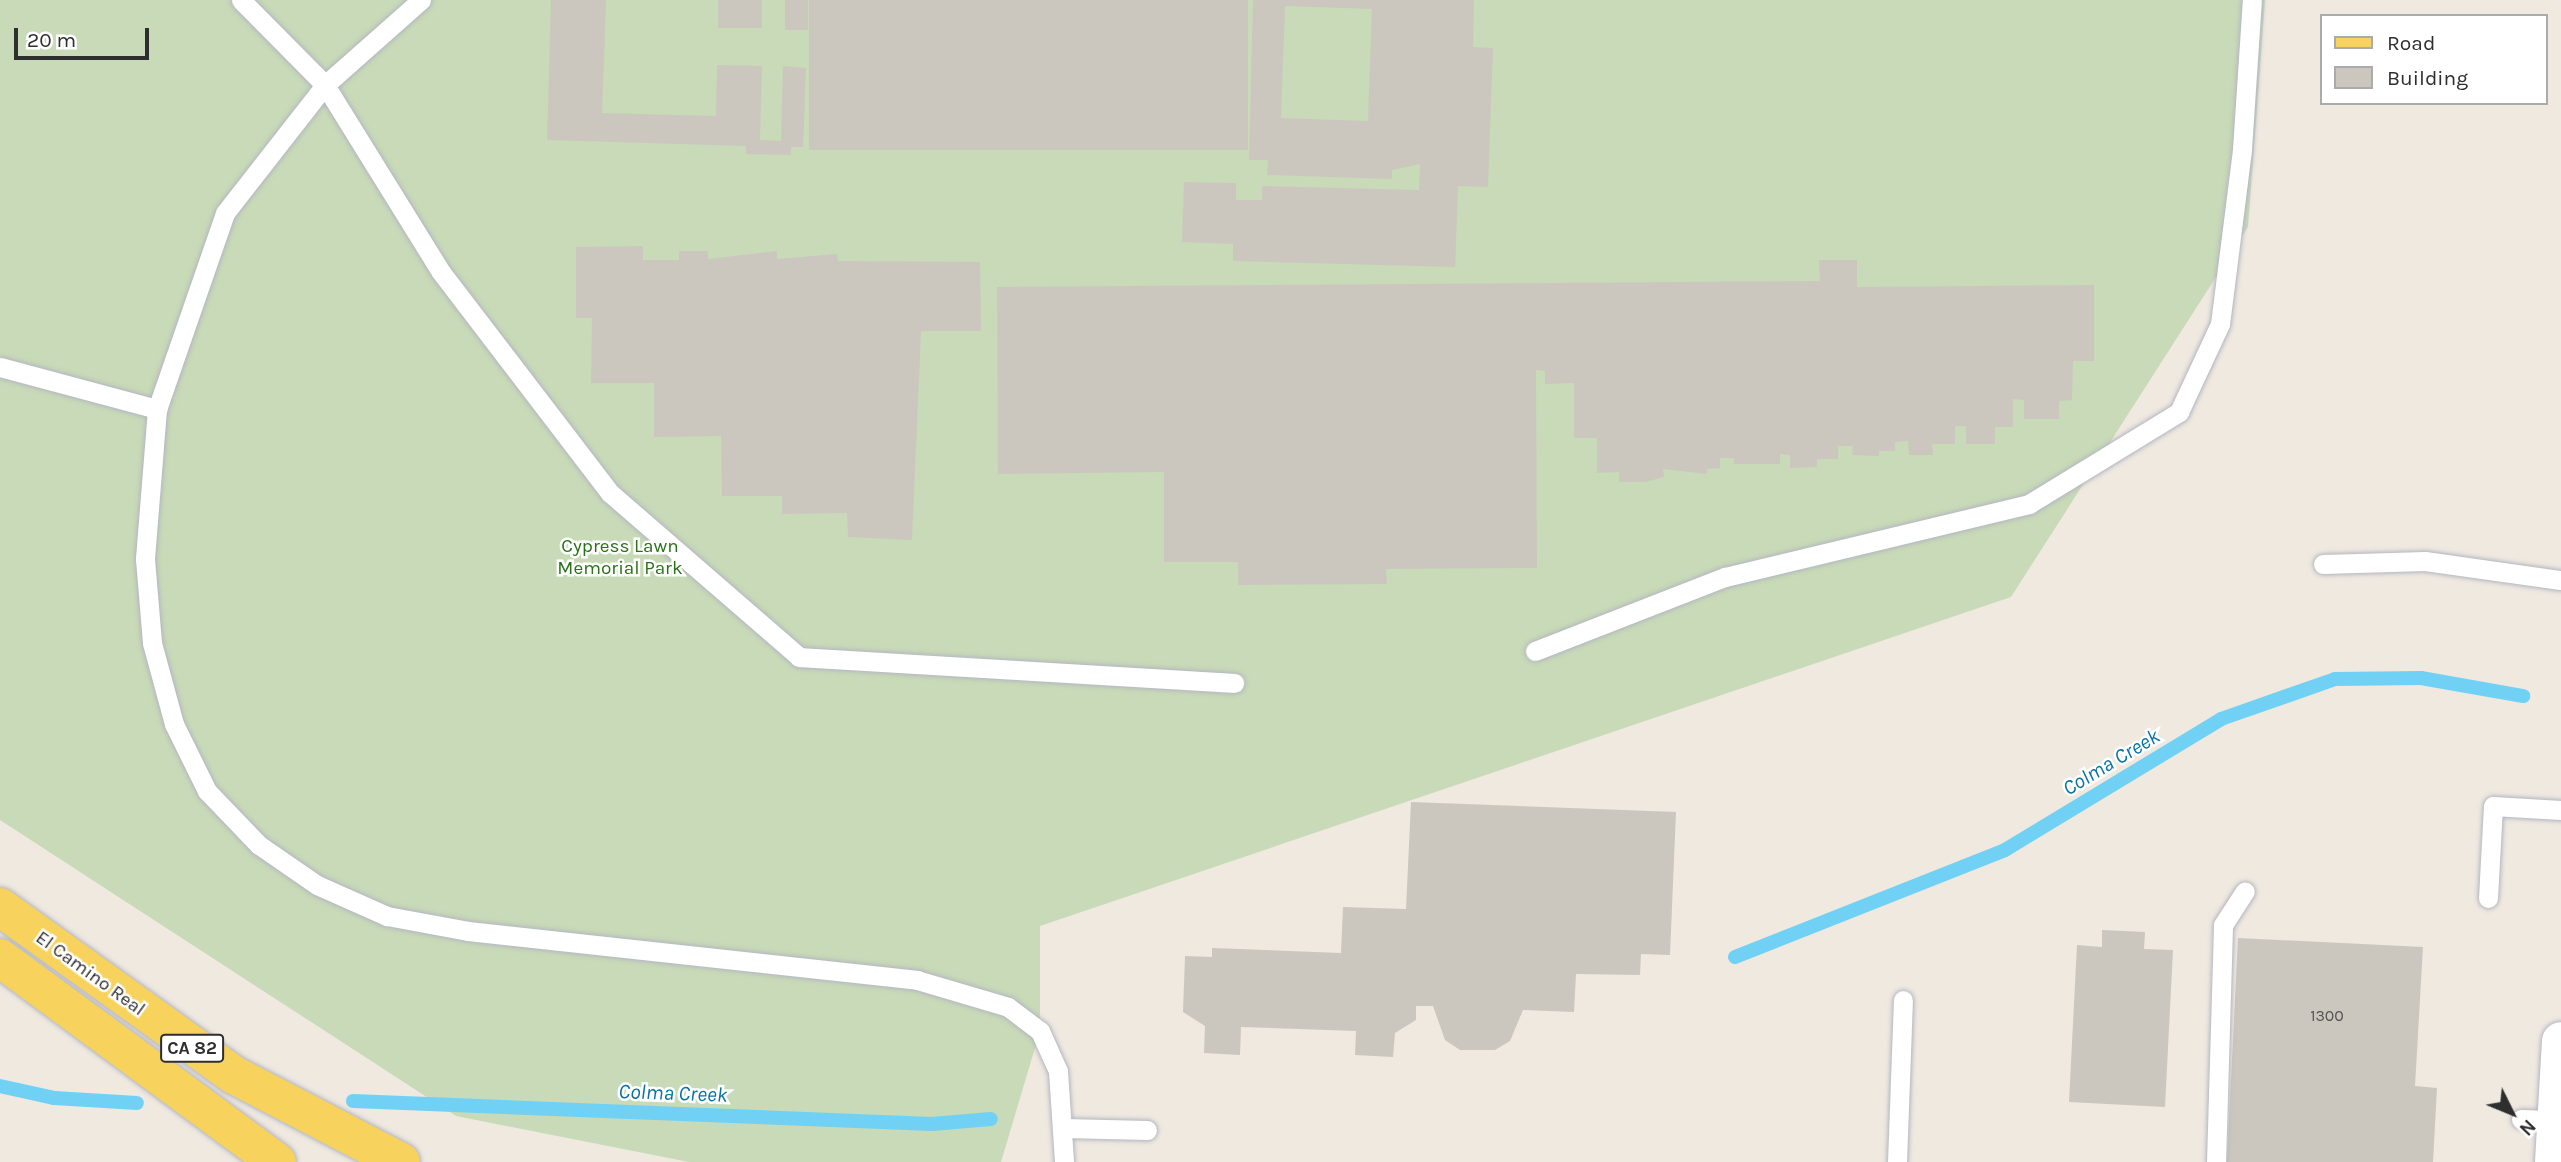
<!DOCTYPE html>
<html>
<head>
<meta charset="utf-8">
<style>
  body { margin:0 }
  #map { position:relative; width:2561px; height:1162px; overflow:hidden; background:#efe9e0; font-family:Karla,sans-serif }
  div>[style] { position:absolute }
  .cemetery>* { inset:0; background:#c8dab7 }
  .stream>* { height:14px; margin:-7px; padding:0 7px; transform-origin:7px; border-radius:7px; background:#70d1f4 }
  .building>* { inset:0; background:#cbc7be; transform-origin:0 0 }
  .roads { filter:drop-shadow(0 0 2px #b4b6c1) drop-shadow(0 0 2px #b4b6c1) }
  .lane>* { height:19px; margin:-9.5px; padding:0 9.5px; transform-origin:9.5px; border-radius:9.5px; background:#fff }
  .secondary>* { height:38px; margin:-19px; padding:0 19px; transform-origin:19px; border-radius:19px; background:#fff }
  .primary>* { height:38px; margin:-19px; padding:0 19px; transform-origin:19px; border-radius:19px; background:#f7d35e }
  span { translate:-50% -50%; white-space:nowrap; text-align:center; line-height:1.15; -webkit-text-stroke:5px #fff; paint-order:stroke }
  .number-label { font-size:16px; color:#555452 }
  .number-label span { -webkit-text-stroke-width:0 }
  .shield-label span { padding:2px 5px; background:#fff; border:2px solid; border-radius:5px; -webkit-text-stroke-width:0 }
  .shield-label { font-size:18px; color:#2e2e2e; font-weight:700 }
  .park-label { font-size:19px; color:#2a7118 }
  .street-label { font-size:19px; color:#2e2e2e }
  .water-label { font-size:21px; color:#0871a8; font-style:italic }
  .legend { position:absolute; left:2320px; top:14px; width:228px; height:91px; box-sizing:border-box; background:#fff; border:2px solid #ababab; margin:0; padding:9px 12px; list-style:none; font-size:21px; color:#2e2e2e }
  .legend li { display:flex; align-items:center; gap:14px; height:35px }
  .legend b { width:35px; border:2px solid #ababab }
  .north { position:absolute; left:2477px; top:1078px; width:70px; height:70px; -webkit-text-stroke:5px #fff; paint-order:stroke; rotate:133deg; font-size:19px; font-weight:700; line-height:28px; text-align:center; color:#2e2e2e }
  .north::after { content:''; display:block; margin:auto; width:24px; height:32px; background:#2e2e2e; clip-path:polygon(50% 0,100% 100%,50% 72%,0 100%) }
  .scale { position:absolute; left:14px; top:28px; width:135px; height:32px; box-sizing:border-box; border:4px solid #2e2e2e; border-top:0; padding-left:9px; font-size:21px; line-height:24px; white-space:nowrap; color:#2e2e2e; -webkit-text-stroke:5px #fff; paint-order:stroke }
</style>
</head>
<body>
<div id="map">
  <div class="cemetery">
    <div style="clip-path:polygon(0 0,2265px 0,2248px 227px,2011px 597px,1040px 926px,1040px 1031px,1001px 1162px,689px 1162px,456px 1116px,0 820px)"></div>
  </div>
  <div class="stream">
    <div style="left:1735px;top:957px;width:290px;rotate:-21.6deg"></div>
    <div style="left:2005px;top:850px;width:253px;rotate:-31.2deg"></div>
    <div style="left:2221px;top:719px;width:121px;rotate:-19.3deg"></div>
    <div style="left:2335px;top:679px;width:86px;rotate:-0.7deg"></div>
    <div style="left:2421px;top:678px;width:104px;rotate:10deg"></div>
    <div style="left:0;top:1086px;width:55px;rotate:12.5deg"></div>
    <div style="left:54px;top:1098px;width:83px;rotate:3.4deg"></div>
    <div style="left:353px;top:1101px;width:579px;rotate:2.27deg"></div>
    <div style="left:932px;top:1124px;width:59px;rotate:-4.8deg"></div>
  </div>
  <div class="building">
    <div style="clip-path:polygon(551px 0,606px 0,602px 113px,716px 116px,717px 65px,762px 66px,760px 140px,781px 141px,783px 66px,806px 68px,803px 147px,791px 147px,791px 155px,746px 154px,746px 146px,547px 140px)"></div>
    <div style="left:718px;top:0;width:44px;height:28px"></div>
    <div style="left:785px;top:0;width:23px;height:30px"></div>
    <div style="left:809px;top:0;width:439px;height:150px"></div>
    <div style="clip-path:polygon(evenodd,1253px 0,1474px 0,1473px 47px,1493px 48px,1488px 187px,1458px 186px,1455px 267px,1233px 261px,1233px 244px,1182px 242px,1184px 182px,1236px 183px,1236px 200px,1262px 200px,1262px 186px,1419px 190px,1420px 164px,1392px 170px,1392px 179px,1267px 175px,1268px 160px,1249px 160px,1253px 0,1285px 6px,1372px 9px,1368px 121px,1281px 118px,1285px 6px)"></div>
    <div style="clip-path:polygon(643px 246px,643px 260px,679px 260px,679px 251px,708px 251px,708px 259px,777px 251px,777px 259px,837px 254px,838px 261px,980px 262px,981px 331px,921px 331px,912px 540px,848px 537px,847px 513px,782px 514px,782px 496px,722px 496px,721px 436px,654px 437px,654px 383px,591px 383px,592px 318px,576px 318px,576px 247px)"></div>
    <div style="clip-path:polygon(1819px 260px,1857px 260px,1857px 287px,2094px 285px,2094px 361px,2073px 361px,2072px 400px,2059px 401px,2059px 419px,2024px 419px,2024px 400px,2013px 399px,2013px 427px,1995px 427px,1995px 444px,1966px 444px,1966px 426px,1955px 426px,1955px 444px,1932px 444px,1933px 455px,1909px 455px,1908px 441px,1895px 442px,1895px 451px,1879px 451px,1879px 456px,1852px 455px,1853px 446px,1838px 446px,1838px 459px,1817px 459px,1817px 467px,1790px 468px,1790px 455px,1780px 454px,1780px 464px,1734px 464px,1734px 458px,1720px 458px,1720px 468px,1707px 469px,1707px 474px,1663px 469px,1664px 477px,1645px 482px,1619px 482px,1619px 472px,1597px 473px,1597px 438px,1574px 438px,1574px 383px,1545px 384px,1545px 371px,1536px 370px,1537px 568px,1386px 569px,1387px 584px,1238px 585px,1238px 562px,1164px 562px,1164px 472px,998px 474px,997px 287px,1820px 281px)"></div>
    <div style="clip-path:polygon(1411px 802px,1676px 812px,1670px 955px,1641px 954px,1640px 975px,1576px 974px,1574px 1012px,1523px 1010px,1510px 1041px,1495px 1050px,1460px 1050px,1445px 1040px,1433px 1006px,1416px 1006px,1416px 1020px,1395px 1033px,1393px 1057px,1355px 1055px,1356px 1031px,1241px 1027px,1240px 1055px,1204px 1053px,1205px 1026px,1183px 1012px,1185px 956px,1212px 957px,1212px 948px,1341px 953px,1343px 907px,1406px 909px)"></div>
    <div style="clip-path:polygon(2102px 930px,2145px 932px,2144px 949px,2173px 950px,2165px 1107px,2069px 1102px,2077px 945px,2102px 947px)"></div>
    <div style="clip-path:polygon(2238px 938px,2423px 947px,2415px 1086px,2437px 1088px,2433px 1162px,2227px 1162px)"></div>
  </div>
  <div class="roads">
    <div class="lane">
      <div style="left:241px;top:0;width:120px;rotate:45.3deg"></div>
      <div style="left:325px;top:85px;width:220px;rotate:58.2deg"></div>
      <div style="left:441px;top:272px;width:278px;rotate:52.6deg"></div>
      <div style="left:610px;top:493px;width:250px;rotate:40.9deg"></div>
      <div style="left:799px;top:657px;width:436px;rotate:3.4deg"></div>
      <div style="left:421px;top:0;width:128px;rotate:138.5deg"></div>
      <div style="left:325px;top:85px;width:162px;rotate:128deg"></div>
      <div style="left:225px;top:213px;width:207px;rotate:109.1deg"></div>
      <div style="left:157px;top:409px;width:150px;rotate:94.6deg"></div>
      <div style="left:145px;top:559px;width:84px;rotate:85.2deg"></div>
      <div style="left:152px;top:643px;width:84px;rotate:74.8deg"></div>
      <div style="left:174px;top:724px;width:75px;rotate:63.8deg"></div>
      <div style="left:207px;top:791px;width:75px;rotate:46.1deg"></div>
      <div style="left:259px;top:845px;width:70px;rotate:34.6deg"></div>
      <div style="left:317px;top:885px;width:77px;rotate:23.9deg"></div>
      <div style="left:387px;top:916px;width:82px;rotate:10.5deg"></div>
      <div style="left:468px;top:931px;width:452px;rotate:6.2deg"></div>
      <div style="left:917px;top:980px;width:95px;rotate:16.5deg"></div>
      <div style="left:1008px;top:1007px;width:40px;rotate:37deg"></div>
      <div style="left:1040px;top:1031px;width:44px;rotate:65.8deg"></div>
      <div style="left:1058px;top:1071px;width:91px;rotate:86.2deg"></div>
      <div style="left:0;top:367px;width:163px;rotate:15deg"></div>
      <div style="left:2323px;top:564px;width:102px;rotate:-1.7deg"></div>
      <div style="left:2425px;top:561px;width:137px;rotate:8deg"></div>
      <div style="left:1535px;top:651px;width:204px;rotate:-21.3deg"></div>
      <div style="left:1725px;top:577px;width:313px;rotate:-13.5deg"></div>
      <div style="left:2029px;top:504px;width:176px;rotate:-31.5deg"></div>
      <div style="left:2179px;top:412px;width:97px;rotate:-65deg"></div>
      <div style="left:2220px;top:324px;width:176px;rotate:-82.8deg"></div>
      <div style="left:2242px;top:149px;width:149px;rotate:-86.2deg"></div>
      <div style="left:2488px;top:898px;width:92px;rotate:-86.9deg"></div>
      <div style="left:2493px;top:806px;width:68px;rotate:3.4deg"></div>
      <div style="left:2521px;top:1119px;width:36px;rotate:2deg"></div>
      <div style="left:1064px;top:1128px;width:83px;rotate:1.4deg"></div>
      <div style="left:1897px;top:1162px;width:162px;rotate:-87.9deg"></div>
      <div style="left:2216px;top:1162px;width:237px;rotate:-88.3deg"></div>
      <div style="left:2223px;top:925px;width:40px;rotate:-57.1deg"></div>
    </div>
    <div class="secondary">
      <div style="left:2554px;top:1162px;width:121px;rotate:-86.7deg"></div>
    </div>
    <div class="primary">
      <div style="left:0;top:907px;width:288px;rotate:35.7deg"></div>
      <div style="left:234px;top:1075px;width:188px;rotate:27.5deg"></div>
      <div style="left:0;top:958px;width:344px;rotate:36.4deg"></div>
    </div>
  </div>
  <div class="number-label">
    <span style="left:2327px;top:1016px">1300</span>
  </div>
  <div class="shield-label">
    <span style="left:192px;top:1048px">CA 82</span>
  </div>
  <div class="park-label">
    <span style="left:620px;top:558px">Cypress Lawn<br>Memorial Park</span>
  </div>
  <div class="street-label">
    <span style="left:90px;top:974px;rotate:36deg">El Camino Real</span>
  </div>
  <div class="water-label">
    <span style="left:2111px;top:762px;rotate:-31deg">Colma Creek</span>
    <span style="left:673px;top:1093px;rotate:2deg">Colma Creek</span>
  </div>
  <ul class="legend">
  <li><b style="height:9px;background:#f7d35e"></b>Road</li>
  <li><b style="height:19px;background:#cbc7be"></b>Building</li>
  </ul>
  <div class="north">N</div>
  <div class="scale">20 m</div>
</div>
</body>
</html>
